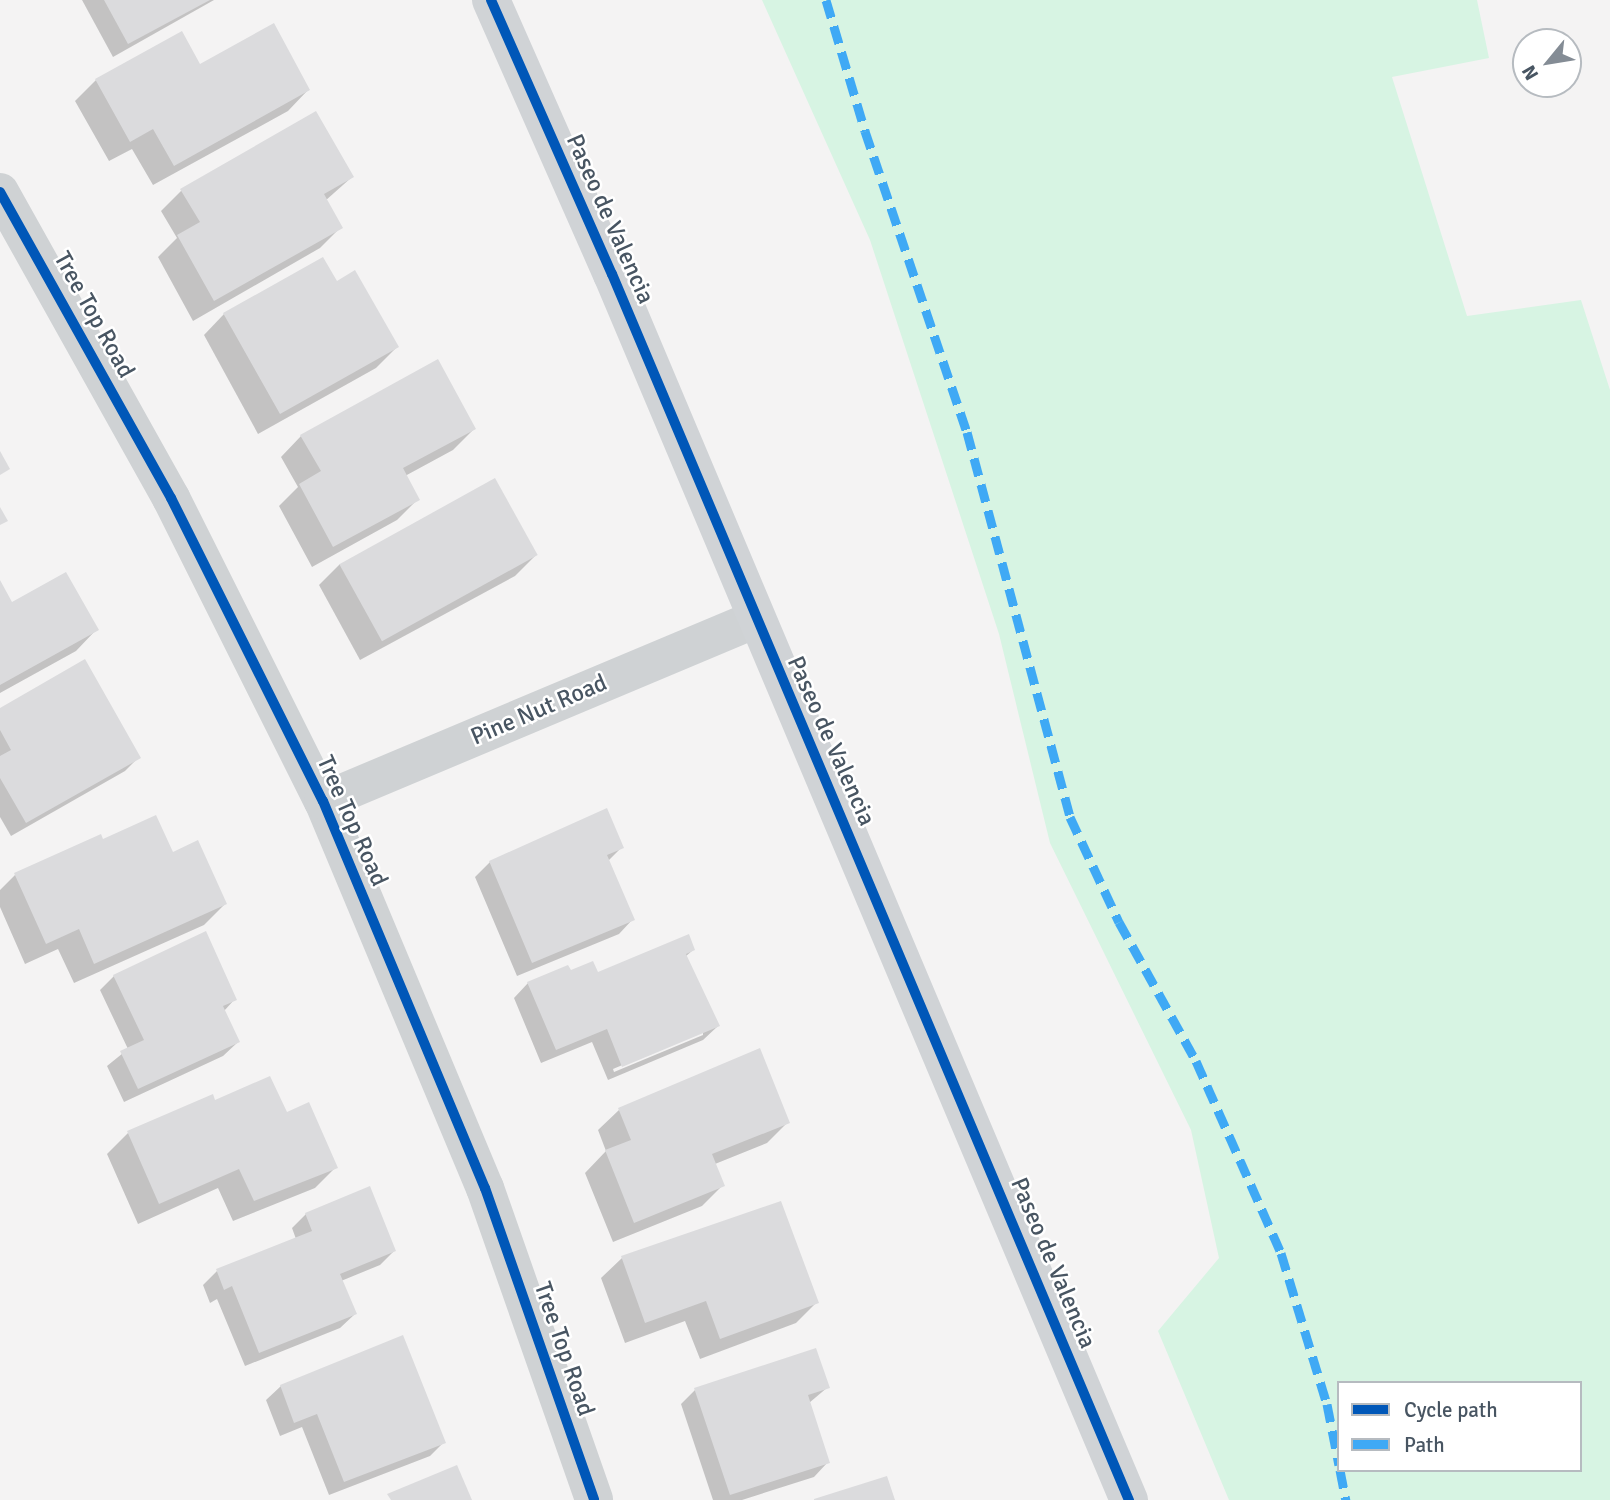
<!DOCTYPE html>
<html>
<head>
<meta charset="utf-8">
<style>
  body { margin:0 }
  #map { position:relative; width:1610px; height:1500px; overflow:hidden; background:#f4f3f3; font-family:Signika,sans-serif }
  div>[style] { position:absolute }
  .green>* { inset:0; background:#d7f4e3 }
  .shadow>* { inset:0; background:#0003 }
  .building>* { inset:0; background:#dbdbdd; transform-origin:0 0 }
  .street>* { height:38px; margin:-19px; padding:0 19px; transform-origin:19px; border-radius:19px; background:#cfd2d4 }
  .secondary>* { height:38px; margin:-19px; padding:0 19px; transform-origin:19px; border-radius:19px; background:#d0d3d6 }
  .quiet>* { height:9px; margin-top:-4.5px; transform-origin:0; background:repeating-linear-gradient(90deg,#3fa9f5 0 18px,transparent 0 27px) }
  .cycleway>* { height:10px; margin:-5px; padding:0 5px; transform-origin:5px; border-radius:5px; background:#0057b8 }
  span { translate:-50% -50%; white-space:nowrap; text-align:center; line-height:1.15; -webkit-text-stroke:5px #fff; paint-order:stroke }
  .street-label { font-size:24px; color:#485562 }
  .legend { position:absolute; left:1337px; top:1381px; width:245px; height:91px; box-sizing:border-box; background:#fff; border:2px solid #b6bbc0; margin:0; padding:9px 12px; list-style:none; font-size:21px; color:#485562 }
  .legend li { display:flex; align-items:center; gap:14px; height:35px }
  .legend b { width:35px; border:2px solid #b6bbc0 }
  .north { position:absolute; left:1512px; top:28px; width:70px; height:70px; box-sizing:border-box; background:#fff; border:2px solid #b6bbc0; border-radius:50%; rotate:240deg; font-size:19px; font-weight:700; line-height:28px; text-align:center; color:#485562 }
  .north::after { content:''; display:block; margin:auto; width:24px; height:32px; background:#848c95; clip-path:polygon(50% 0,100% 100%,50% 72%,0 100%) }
</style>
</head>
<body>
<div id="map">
  <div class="green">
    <div style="clip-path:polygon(evenodd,762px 0,1477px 0,1489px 58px,1392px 77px,1467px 316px,1581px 300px,1610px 390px,1610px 1500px,1229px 1500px,1158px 1331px,1219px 1258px,1191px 1130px,1050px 843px,999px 634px,870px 240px,762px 0,1339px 1383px,1580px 1383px,1580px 1470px,1339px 1470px,1339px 1383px)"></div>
  </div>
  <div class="shadow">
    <div style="clip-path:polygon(82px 0,214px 0,113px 57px)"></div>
    <div style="clip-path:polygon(199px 66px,308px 90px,288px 111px,153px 185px,132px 149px,109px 161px,75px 101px,96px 80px)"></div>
    <div style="clip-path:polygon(352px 177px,325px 201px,341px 227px,320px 248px,193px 321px,158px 257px,177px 238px,161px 211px,182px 190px)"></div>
    <div style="clip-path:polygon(336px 283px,397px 347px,376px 368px,258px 434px,204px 335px,224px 314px)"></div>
    <div style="clip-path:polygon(474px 429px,453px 450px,405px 476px,418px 499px,397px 520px,312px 567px,279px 506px,298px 487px,281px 457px,301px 436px)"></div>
    <div style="clip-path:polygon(536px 555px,515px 576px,360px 660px,319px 585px,340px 564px)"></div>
    <div style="clip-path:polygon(0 583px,12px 604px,96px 630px,76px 651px,0 693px)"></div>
    <div style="clip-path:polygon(0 710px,139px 757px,125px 771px,11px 836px,0 817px)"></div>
    <div style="clip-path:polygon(102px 842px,172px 854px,225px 904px,204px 925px,74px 983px,58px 949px,25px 964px,0 907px,0 890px,15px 875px)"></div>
    <div style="clip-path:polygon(622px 847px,608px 861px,633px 919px,619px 934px,517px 976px,475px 877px,490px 862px)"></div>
    <div style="clip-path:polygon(evenodd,693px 950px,685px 957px,718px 1026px,703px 1040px,608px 1080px,592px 1042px,541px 1063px,514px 998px,528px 983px,571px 972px,597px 974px,693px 950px,703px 1031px,703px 1035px,614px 1072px,613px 1069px,703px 1031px)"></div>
    <div style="clip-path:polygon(114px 976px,235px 999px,224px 1011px,238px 1042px,223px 1056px,124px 1102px,107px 1066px,128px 1049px,100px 990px)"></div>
    <div style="clip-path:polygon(212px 1096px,214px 1102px,286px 1115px,336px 1167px,315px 1188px,233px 1221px,218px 1188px,138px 1224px,107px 1154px,128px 1133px)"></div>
    <div style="clip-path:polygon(619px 1110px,788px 1122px,767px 1143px,715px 1164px,723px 1185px,702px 1206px,613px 1242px,585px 1173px,606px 1151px,598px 1130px)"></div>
    <div style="clip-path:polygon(306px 1214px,394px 1251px,380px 1265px,341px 1281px,355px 1314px,340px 1328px,245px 1366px,217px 1299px,210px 1303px,203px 1285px,217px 1271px,296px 1239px,292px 1228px)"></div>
    <div style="clip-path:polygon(622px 1258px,817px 1302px,796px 1323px,700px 1359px,685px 1321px,625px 1343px,601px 1278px)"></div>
    <div style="clip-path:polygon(281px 1386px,444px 1442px,430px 1456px,329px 1495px,302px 1427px,280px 1436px,266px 1400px)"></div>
    <div style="clip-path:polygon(828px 1387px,809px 1403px,828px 1462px,814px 1477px,742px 1500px,713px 1500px,681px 1404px,695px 1390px)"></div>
  </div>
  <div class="building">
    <div style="clip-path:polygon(104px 0,210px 0,128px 44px)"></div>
    <div style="clip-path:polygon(274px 23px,310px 90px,174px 166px,153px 129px,130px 142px,95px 79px,182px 31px,200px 64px)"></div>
    <div style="clip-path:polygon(316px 111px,354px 177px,324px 194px,343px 228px,214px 301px,177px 235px,200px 222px,180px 189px)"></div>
    <div style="clip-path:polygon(323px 257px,337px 281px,355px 270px,399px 347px,280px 414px,223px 313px)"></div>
    <div style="clip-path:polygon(438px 359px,476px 429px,403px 468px,420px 500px,333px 547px,299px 484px,321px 471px,300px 435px)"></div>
    <div style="clip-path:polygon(0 451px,10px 469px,0 475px)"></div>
    <div style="left:495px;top:478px;width:88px;height:178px;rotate:61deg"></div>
    <div style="clip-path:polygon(0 507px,8px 521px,0 525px)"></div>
    <div style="clip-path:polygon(66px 572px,99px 630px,0 685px,0 580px,12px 602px)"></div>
    <div style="clip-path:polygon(85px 659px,141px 758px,26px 823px,0 778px,0 756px,11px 750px,0 730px,0 708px)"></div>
    <div style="clip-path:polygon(607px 808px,624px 848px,607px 855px,635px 920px,532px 963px,489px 861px)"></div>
    <div style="clip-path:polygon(156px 815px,173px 852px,198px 840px,227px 904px,94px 964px,79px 929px,46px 944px,14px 873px,101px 834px,103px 839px)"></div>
    <div style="clip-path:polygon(206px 931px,237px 1000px,223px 1006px,240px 1042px,138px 1089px,120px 1051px,144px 1040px,113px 975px)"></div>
    <div style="clip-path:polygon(689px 934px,695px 950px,686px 954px,720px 1026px,622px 1067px,607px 1029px,556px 1050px,527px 982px,568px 965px,571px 970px,593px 961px,598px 972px)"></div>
    <div style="clip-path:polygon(760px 1048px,790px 1123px,712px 1154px,725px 1186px,634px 1223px,605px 1150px,631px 1140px,618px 1108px)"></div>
    <div style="clip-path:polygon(270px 1076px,287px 1112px,309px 1102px,338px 1168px,254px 1201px,239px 1169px,159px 1204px,127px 1131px,213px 1094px,215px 1100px)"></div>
    <div style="clip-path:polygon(370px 1186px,396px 1251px,340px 1274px,357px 1314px,259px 1353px,232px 1286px,224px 1290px,216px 1269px,312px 1231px,305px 1213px)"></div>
    <div style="clip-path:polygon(781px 1201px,819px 1303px,720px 1339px,706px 1301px,645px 1323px,621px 1256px)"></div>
    <div style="clip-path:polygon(403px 1335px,446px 1443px,344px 1482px,317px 1414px,294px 1423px,280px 1385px)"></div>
    <div style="clip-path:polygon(816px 1348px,830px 1388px,808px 1395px,830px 1463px,730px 1495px,694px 1388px)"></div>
    <div style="clip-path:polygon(457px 1465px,472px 1500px,391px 1500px,387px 1494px)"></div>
    <div style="clip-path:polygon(887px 1476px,895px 1500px,814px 1500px,814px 1499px)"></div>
  </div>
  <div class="street">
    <div style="left:0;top:192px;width:351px;rotate:60.8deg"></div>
    <div style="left:171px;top:498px;width:339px;rotate:63.4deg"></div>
    <div style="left:323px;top:801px;width:420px;rotate:67.3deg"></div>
    <div style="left:485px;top:1188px;width:330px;rotate:70.7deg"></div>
    <div style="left:323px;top:801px;width:469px;rotate:-22.8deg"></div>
  </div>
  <div class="secondary">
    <div style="left:491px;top:0;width:300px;rotate:66.2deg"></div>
    <div style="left:612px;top:274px;width:1331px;rotate:67.14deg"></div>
  </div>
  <div class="quiet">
    <div style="left:826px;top:0;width:137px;rotate:73.4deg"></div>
    <div style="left:865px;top:131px;width:318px;rotate:71.3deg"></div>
    <div style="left:967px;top:432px;width:399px;rotate:75deg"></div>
    <div style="left:1070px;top:817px;width:116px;rotate:65deg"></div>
    <div style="left:1119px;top:922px;width:159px;rotate:61deg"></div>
    <div style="left:1196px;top:1061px;width:210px;rotate:66.1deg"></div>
    <div style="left:1281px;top:1253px;width:158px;rotate:73.1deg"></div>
    <div style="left:1327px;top:1404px;width:62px;rotate:78.9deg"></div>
    <div style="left:1340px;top:1470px;width:31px;rotate:79deg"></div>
  </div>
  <div class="cycleway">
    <div style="left:491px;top:0;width:300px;rotate:66.2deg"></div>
    <div style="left:612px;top:274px;width:1331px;rotate:67.14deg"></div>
    <div style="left:0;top:192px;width:351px;rotate:60.8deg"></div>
    <div style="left:171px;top:498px;width:339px;rotate:63.4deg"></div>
    <div style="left:323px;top:801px;width:420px;rotate:67.3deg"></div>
    <div style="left:485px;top:1188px;width:330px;rotate:70.7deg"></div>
  </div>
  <div class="street-label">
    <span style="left:610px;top:219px;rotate:66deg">Paseo de Valencia</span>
    <span style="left:94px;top:315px;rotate:61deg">Tree Top Road</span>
    <span style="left:539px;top:710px;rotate:-23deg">Pine Nut Road</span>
    <span style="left:831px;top:741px;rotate:66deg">Paseo de Valencia</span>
    <span style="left:352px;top:821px;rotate:66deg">Tree Top Road</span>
    <span style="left:1053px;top:1263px;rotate:67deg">Paseo de Valencia</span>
    <span style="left:564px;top:1349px;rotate:71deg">Tree Top Road</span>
  </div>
  <ul class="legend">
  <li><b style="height:9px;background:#0057b8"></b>Cycle path</li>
  <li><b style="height:9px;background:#3fa9f5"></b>Path</li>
  </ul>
  <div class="north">N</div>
</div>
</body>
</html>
